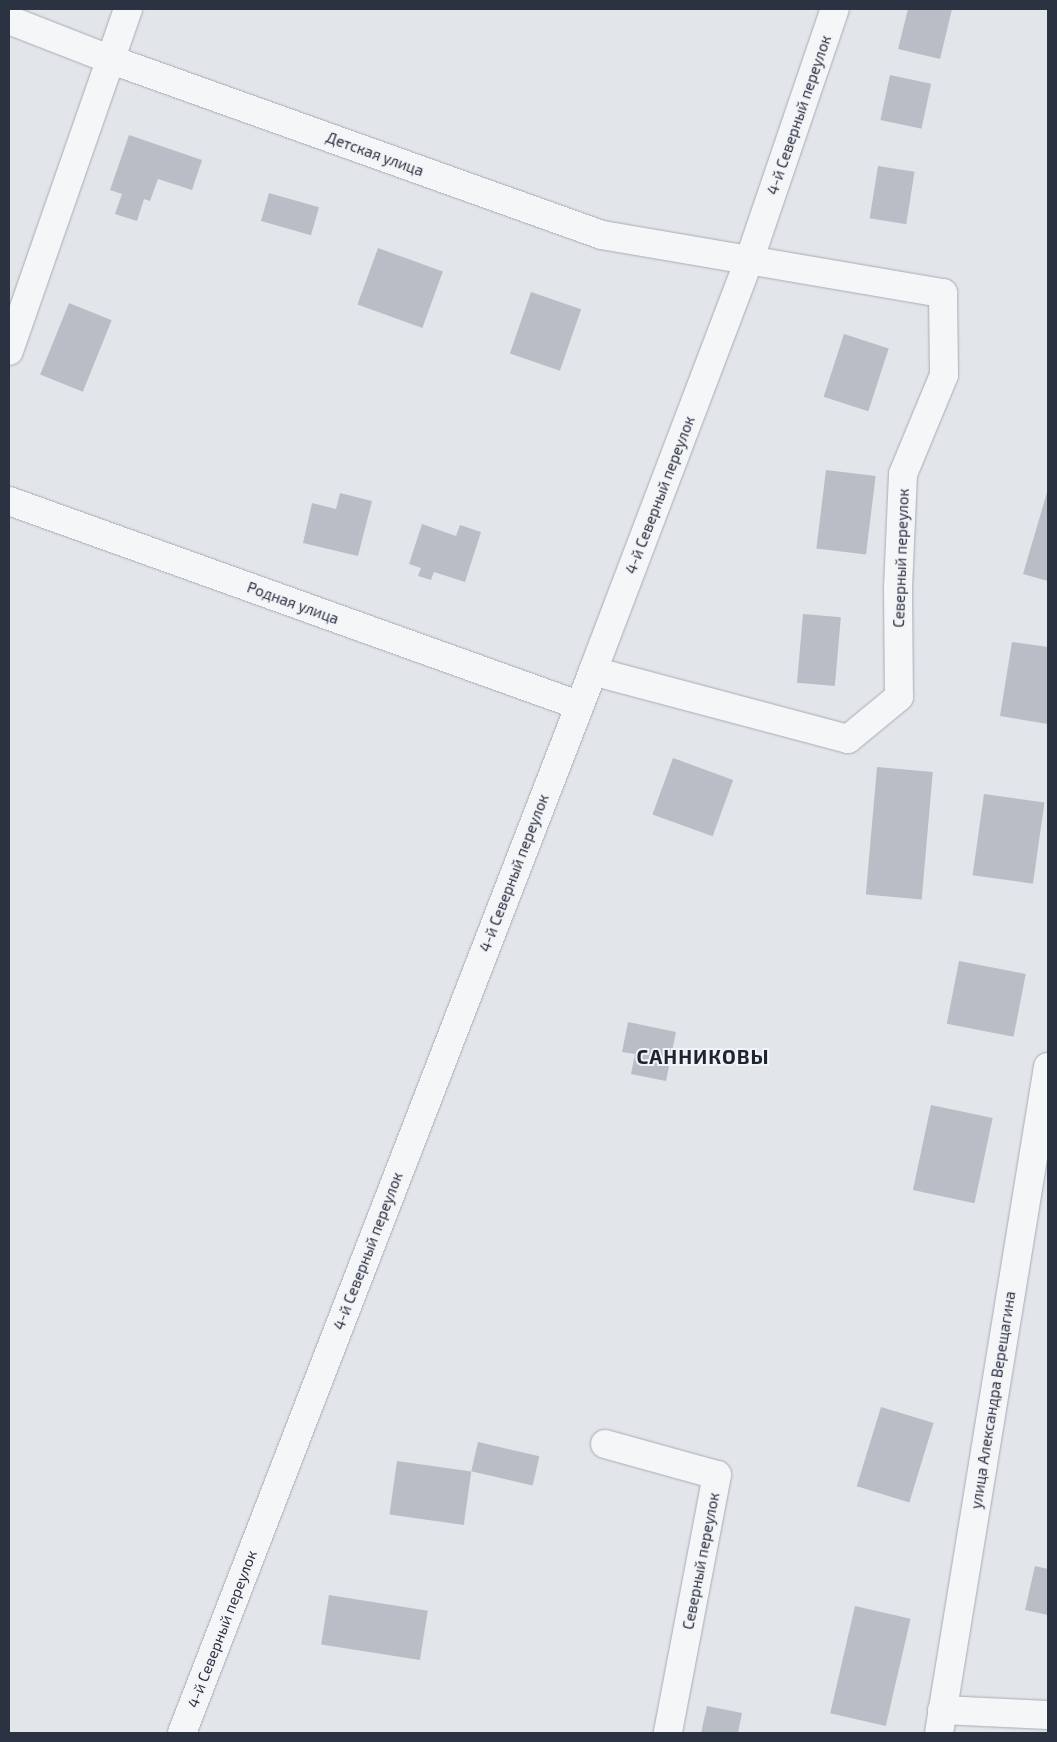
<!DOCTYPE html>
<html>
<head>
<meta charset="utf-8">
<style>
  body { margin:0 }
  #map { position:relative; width:1057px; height:1742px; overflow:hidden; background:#e2e5ea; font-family:"Exo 2",sans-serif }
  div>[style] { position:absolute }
  .building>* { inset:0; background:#b9bec6; transform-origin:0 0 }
  .roads { filter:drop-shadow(0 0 1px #a7acb4) drop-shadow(0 0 1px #a7acb4) }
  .minor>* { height:28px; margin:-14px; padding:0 14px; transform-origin:14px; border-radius:14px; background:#f5f6f8 }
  span { translate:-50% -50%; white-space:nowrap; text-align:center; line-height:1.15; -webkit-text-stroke:4px #f2f4f7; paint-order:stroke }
  .street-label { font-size:15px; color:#2b3241 }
  .district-label { font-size:20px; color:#1d2432; font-weight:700; letter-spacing:1px }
  .frame { position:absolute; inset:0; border:10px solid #2b3241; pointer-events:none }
</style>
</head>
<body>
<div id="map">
  <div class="building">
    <div style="clip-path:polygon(908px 9px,952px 9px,940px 59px,898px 49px)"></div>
    <div style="left:890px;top:75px;width:42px;height:46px;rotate:12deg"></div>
    <div style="clip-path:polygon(129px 135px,202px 160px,192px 190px,158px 179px,150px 201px,144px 199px,137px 221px,115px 214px,122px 194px,110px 190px)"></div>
    <div style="left:878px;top:166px;width:37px;height:53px;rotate:9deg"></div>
    <div style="left:269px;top:193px;width:52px;height:29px;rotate:16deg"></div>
    <div style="left:378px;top:248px;width:69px;height:60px;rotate:20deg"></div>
    <div style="left:531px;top:292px;width:53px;height:65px;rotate:19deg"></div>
    <div style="left:69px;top:303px;width:46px;height:77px;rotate:22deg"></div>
    <div style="left:844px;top:334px;width:47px;height:66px;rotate:18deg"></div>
    <div style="left:826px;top:470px;width:50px;height:79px;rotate:7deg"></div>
    <div style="clip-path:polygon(1048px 489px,1048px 581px,1023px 574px)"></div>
    <div style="clip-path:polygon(340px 493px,372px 501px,358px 556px,303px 543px,312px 503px,336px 509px)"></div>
    <div style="clip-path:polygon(422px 524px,456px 536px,460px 525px,481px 532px,465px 582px,434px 572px,431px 580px,418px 576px,421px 568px,409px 564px)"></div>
    <div style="left:803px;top:614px;width:38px;height:69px;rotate:5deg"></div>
    <div style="clip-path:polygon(1012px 642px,1048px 647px,1048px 724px,1000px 716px)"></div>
    <div style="left:673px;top:758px;width:64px;height:60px;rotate:20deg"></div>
    <div style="left:877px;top:767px;width:56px;height:128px;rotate:5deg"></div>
    <div style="left:984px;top:794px;width:61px;height:82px;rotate:8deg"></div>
    <div style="left:959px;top:961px;width:68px;height:64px;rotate:11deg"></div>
    <div style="clip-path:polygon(628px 1022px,676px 1032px,666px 1081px,631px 1074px,635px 1054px,622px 1052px)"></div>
    <div style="left:931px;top:1105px;width:63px;height:87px;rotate:12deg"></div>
    <div style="left:881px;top:1407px;width:55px;height:83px;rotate:17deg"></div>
    <div style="left:478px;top:1442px;width:63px;height:30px;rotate:13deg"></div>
    <div style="left:397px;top:1461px;width:75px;height:54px;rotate:8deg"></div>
    <div style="clip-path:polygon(1035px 1566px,1048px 1569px,1048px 1615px,1025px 1610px)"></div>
    <div style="left:329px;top:1595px;width:100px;height:50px;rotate:9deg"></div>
    <div style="left:855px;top:1606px;width:57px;height:110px;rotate:13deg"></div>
    <div style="clip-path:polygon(707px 1706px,742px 1713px,738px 1733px,701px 1733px)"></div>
  </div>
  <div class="roads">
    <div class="minor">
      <div style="left:9px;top:20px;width:107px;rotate:21.3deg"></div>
      <div style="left:109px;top:59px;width:523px;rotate:19.65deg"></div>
      <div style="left:602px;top:235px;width:346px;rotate:9.7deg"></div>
      <div style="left:943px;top:293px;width:82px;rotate:89.3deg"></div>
      <div style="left:944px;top:375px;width:107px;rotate:112.5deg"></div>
      <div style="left:903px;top:474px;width:114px;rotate:92.5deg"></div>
      <div style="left:898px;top:588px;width:109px;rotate:89.5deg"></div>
      <div style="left:899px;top:697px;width:66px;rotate:140.5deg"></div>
      <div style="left:848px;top:739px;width:264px;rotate:-165.1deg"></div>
      <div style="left:9px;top:351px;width:362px;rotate:-70.8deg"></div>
      <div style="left:9px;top:501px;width:604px;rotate:19.72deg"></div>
      <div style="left:605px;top:1444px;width:116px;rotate:15.5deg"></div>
      <div style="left:717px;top:1475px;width:263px;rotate:100.8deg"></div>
      <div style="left:942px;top:1710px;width:106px;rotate:2.7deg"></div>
      <div style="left:182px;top:1733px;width:1139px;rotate:-68.84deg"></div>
      <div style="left:593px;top:671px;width:439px;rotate:-69.2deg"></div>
      <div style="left:749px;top:261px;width:266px;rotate:-71.2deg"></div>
      <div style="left:939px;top:1733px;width:675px;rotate:-80.71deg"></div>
    </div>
  </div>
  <div class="street-label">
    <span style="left:799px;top:115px;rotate:-71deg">4-й Северный переулок</span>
    <span style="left:375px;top:154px;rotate:20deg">Детская улица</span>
    <span style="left:660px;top:495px;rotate:-69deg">4-й Северный переулок</span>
    <span style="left:901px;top:558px;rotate:-88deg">Северный переулок</span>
    <span style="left:293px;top:603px;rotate:20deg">Родная улица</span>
    <span style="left:514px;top:873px;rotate:-69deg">4-й Северный переулок</span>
    <span style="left:368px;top:1251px;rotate:-69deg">4-й Северный переулок</span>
    <span style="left:993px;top:1400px;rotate:-81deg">улица Александра Верещагина</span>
    <span style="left:701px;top:1561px;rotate:-79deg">Северный переулок</span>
    <span style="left:222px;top:1629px;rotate:-69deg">4-й Северный переулок</span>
  </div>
  <div class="district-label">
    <span style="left:703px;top:1056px">САННИКОВЫ</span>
  </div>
  <div class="frame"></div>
</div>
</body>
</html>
